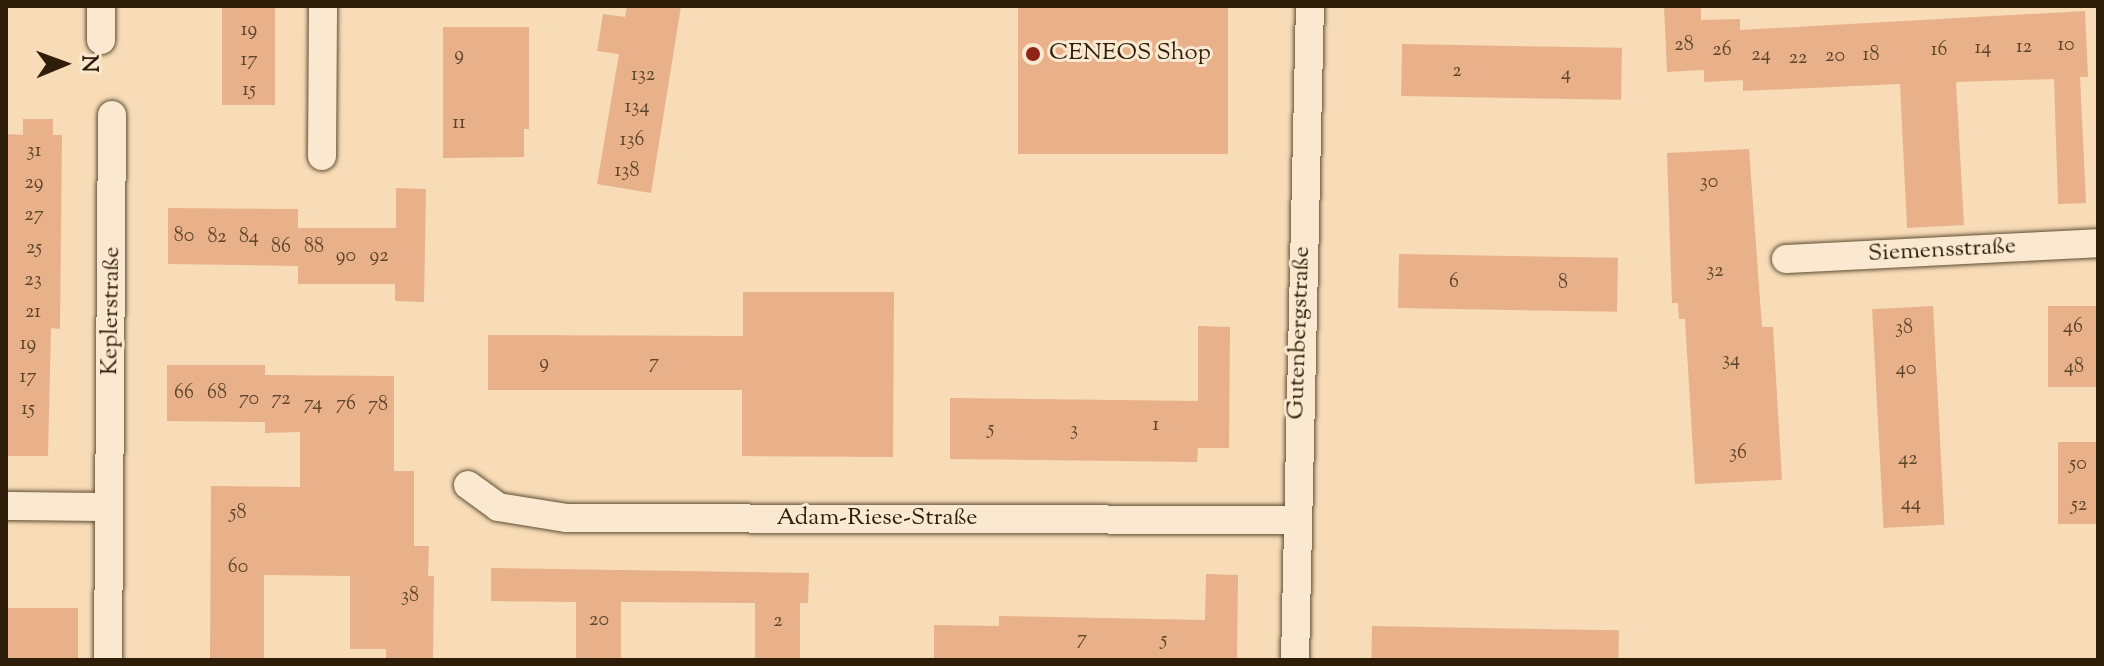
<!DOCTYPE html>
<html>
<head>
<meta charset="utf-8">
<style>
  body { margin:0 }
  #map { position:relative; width:2104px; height:666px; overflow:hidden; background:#f7dcb7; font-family:"Sorts Mill Goudy",serif }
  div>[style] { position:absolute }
  .building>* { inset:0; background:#e8b18a; transform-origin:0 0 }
  .roads { filter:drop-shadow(0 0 2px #604e34) drop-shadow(0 0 2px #604e34) }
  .street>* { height:28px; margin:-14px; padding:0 14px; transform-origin:14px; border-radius:14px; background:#fae8d0 }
  .dots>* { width:22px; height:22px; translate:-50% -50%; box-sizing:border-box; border:4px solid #fae8d0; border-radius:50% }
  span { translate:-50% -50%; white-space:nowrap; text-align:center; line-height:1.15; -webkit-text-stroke:6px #fae8d0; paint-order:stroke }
  .number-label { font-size:20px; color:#5c4329 }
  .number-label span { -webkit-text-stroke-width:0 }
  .poi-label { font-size:24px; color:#2e1e09 }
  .left { translate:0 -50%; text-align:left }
  .street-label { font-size:24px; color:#2e1e09 }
  .frame { position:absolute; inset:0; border:8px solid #2e1e09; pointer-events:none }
  .north { position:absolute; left:24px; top:24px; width:80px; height:80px; -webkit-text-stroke:6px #fae8d0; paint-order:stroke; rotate:89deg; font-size:22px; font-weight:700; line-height:32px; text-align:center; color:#2e1e09 }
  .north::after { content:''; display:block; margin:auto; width:28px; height:36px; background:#2e1e09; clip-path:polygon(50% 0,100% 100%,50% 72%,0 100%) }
</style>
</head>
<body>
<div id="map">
  <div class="building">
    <div style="left:222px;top:6px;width:53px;height:99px"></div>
    <div style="clip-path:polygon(627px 6px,681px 6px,651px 193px,597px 184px,619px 54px,597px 51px,600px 33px,603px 14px,625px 17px)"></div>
    <div style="left:1018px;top:6px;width:210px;height:148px"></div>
    <div style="clip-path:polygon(1701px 6px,1701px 20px,1740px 19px,1740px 30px,2085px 11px,2088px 77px,2080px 77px,2086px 203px,2058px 204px,2054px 79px,1956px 82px,1964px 225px,1907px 228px,1900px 84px,1743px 91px,1743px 80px,1704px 82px,1704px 70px,1667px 72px,1664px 7px)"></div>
    <div style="clip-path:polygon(443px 27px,529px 27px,529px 129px,524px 129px,524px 157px,443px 158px)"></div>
    <div style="left:1402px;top:44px;width:220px;height:52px;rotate:1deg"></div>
    <div style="clip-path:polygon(23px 119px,53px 119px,53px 135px,62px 135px,60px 329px,51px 328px,48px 456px,6px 456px,6px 134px,23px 135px)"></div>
    <div style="clip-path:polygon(1749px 149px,1762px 327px,1773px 327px,1782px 480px,1695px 484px,1685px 319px,1679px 319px,1678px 303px,1672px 303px,1667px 153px)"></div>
    <div style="clip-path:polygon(396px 188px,426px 189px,424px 302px,395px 301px,395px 284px,298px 284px,298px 266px,168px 264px,168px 208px,298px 209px,298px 228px,396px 228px)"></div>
    <div style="left:1399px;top:254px;width:219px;height:54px;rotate:1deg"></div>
    <div style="clip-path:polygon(743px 292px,894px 292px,893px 457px,742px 456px,742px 390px,488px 390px,488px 335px,743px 336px)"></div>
    <div style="left:1933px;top:306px;width:219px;height:61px;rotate:87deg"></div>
    <div style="left:2098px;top:306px;width:81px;height:50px;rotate:90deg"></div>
    <div style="clip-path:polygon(1198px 326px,1230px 327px,1229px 448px,1198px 448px,1197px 462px,950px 459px,950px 398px,1198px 401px)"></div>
    <div style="clip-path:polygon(167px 365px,265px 365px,265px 375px,394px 376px,394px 471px,414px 471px,414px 546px,429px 546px,428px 576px,434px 576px,433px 660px,386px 660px,386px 649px,350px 649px,350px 576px,264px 575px,264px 660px,210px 660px,211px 486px,300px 487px,300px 432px,265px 433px,265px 422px,167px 421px)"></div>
    <div style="left:2098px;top:442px;width:82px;height:40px;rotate:90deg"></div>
    <div style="clip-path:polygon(491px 568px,809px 573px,808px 603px,800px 603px,800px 660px,755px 660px,755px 603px,621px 602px,621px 660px,576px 660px,576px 602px,491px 601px)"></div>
    <div style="clip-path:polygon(1206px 574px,1238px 575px,1237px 660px,934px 660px,934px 625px,999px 626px,999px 616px,1205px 620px)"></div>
    <div style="left:6px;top:608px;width:72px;height:52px"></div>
    <div style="left:1372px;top:626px;width:247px;height:34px;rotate:1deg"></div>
  </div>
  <div class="roads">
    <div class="street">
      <div style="left:101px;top:40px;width:34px;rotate:-90deg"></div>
      <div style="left:322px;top:156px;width:150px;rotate:-89.6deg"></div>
      <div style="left:1786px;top:259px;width:312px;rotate:-2.9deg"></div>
      <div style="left:468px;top:485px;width:37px;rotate:36deg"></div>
      <div style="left:498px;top:507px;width:70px;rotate:9.1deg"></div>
      <div style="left:567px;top:518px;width:727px;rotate:0.16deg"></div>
      <div style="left:6px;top:506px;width:102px;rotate:0.6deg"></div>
      <div style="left:108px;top:660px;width:545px;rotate:-89.58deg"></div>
      <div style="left:1295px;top:660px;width:654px;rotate:-88.69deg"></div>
    </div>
  </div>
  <div class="dots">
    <div style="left:1033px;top:54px;background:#8f2418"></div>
  </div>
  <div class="number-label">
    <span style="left:249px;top:30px">19</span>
    <span style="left:1684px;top:45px">28</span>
    <span style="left:2066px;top:45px">10</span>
    <span style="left:2024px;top:47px">12</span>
    <span style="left:1983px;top:48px">14</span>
    <span style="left:1722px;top:50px">26</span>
    <span style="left:1939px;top:50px">16</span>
    <span style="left:459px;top:55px">9</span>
    <span style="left:1761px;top:55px">24</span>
    <span style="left:1871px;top:55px">18</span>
    <span style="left:1835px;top:56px">20</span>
    <span style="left:1798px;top:58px">22</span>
    <span style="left:249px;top:60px">17</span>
    <span style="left:1457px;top:71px">2</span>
    <span style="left:1566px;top:74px">4</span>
    <span style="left:643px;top:75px">132</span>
    <span style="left:249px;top:90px">15</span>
    <span style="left:637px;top:107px">134</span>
    <span style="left:459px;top:123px">11</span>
    <span style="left:632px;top:140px">136</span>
    <span style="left:34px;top:151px">31</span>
    <span style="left:627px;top:171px">138</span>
    <span style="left:1709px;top:182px">30</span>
    <span style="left:34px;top:183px">29</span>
    <span style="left:34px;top:215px">27</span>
    <span style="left:184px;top:236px">80</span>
    <span style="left:217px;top:237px">82</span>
    <span style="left:249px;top:237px">84</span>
    <span style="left:281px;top:247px">86</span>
    <span style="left:314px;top:247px">88</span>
    <span style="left:34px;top:248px">25</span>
    <span style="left:346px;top:256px">90</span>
    <span style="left:379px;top:256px">92</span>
    <span style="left:1715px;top:271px">32</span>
    <span style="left:33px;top:280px">23</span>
    <span style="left:1454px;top:282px">6</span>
    <span style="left:1563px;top:283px">8</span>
    <span style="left:33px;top:312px">21</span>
    <span style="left:2073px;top:327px">46</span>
    <span style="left:1904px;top:328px">38</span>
    <span style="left:28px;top:344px">19</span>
    <span style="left:1731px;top:360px">34</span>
    <span style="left:544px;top:363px">9</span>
    <span style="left:654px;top:363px">7</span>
    <span style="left:2074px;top:367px">48</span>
    <span style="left:1906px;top:369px">40</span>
    <span style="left:28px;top:377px">17</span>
    <span style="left:184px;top:393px">66</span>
    <span style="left:217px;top:393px">68</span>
    <span style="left:249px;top:399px">70</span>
    <span style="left:281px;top:399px">72</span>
    <span style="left:313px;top:404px">74</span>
    <span style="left:346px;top:404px">76</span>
    <span style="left:378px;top:405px">78</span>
    <span style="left:28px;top:409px">15</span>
    <span style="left:1156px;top:425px">1</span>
    <span style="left:991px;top:429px">5</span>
    <span style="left:1074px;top:430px">3</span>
    <span style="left:1738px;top:453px">36</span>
    <span style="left:1908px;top:459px">42</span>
    <span style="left:2078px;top:464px">50</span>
    <span style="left:1911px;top:504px">44</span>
    <span style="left:2079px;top:505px">52</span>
    <span style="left:238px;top:513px">58</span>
    <span style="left:238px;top:567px">60</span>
    <span style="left:410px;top:596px">38</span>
    <span style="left:599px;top:620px">20</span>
    <span style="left:778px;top:621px">2</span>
    <span style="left:1082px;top:639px">7</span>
    <span style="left:1164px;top:640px">5</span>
  </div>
  <div class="poi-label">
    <span class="left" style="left:1049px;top:54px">CENEOS Shop</span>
  </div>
  <div class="street-label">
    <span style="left:1942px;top:251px;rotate:-3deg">Siemensstraße</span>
    <span style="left:112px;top:311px;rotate:-89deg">Keplerstraße</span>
    <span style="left:1300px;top:333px;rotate:-88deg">Gutenbergstraße</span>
    <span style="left:877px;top:519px">Adam-Riese-Straße</span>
  </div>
  <div class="frame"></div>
  <div class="north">N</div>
</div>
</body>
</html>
